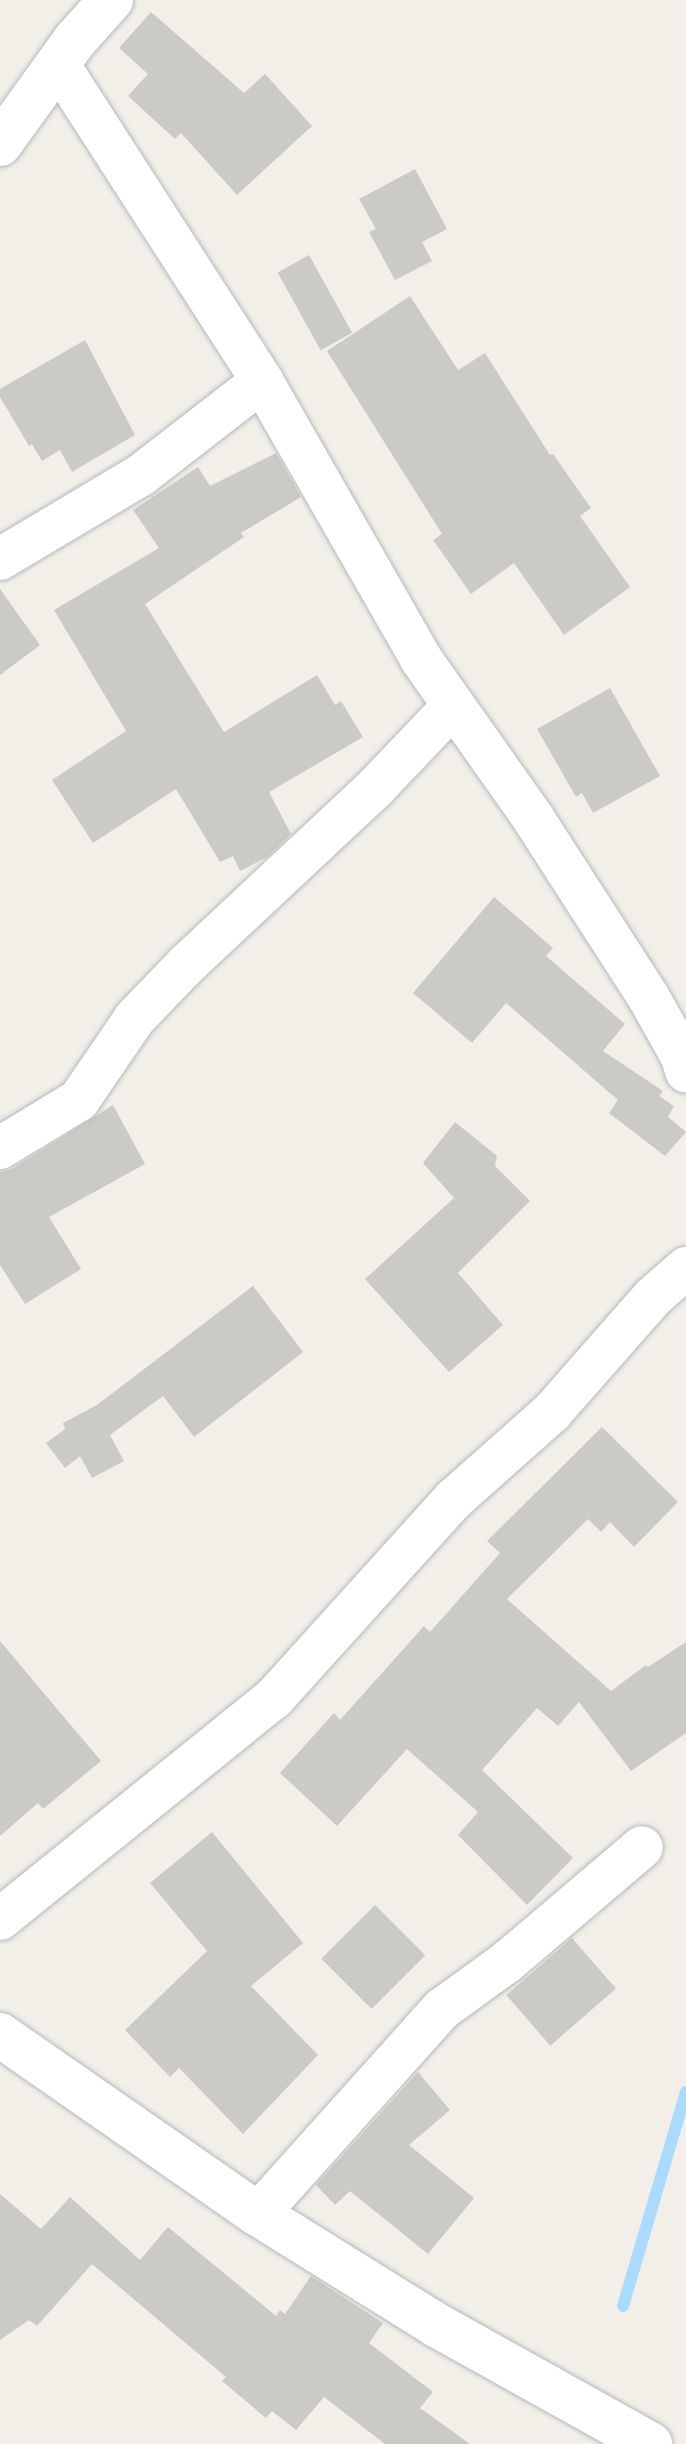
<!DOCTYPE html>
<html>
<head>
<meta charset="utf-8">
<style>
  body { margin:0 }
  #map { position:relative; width:686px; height:2444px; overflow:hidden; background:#f1efe8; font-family:"Archivo Narrow",sans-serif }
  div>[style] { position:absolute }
  .stream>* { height:12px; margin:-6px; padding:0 6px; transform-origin:6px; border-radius:6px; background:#aadaff }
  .building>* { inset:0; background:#cccac5; transform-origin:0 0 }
  .roads { filter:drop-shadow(0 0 2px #b5b8bc) drop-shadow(0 0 2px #b5b8bc) }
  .minor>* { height:42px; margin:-21px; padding:0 21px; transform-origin:21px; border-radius:21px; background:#fff }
  .tertiary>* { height:44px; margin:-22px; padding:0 22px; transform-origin:22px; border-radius:22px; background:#fff }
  span { translate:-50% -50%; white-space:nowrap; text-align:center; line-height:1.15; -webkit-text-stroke:8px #fff; paint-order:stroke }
</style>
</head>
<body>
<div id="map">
  <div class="stream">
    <div style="left:623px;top:2306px;width:223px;rotate:-73.6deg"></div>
  </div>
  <div class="building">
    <div style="clip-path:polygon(151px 12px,244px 93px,265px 74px,312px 126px,237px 195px,181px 133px,175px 139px,128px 96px,148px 74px,119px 48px)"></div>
    <div style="clip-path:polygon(415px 169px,447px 229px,422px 242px,432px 261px,395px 280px,369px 232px,376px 229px,359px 199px)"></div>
    <div style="left:309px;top:255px;width:89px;height:36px;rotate:61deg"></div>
    <div style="clip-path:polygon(410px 296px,458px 370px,485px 353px,550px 455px,553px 454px,591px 508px,580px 516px,630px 587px,564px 635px,514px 563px,471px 594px,433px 540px,442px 534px,327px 351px)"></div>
    <div style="clip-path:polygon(85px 340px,135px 435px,72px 472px,60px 450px,42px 461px,32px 444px,29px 446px,0 397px,0 389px)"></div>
    <div style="clip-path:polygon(276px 453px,301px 497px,241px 533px,244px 537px,145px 604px,224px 732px,317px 675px,335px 705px,341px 701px,363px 737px,269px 792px,291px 834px,267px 857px,240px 871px,233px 856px,220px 862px,176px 789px,93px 843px,52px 780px,126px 731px,54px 610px,159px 548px,133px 510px,198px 467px,210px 486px)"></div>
    <div style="clip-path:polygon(0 589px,40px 645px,0 675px)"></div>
    <div style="clip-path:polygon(610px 688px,660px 776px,593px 813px,582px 793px,576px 797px,537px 729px)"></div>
    <div style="clip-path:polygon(494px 897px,553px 948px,546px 956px,625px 1024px,603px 1051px,663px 1091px,659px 1096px,674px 1106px,668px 1117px,686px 1132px,665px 1156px,609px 1113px,618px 1100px,506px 1003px,472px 1043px,413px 993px)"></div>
    <div style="clip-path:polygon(113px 1105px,145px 1164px,49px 1217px,81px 1269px,25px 1304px,0 1265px,0 1172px,12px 1169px)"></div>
    <div style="clip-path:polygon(455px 1122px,497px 1156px,495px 1166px,530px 1201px,458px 1273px,503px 1325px,449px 1372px,365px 1279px,454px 1198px,423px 1163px)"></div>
    <div style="clip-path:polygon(253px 1286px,303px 1352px,194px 1437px,163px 1396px,110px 1435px,124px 1461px,92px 1478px,80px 1456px,65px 1468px,46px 1443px,65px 1429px,63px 1423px,97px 1405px)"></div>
    <div style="clip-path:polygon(602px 1427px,678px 1502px,634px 1547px,610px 1522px,601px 1532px,588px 1519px,507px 1599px,611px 1691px,646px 1665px,648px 1667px,686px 1642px,686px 1733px,631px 1771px,579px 1702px,558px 1726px,537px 1708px,482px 1770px,573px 1858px,527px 1905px,458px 1835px,478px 1812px,407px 1749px,337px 1826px,280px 1773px,334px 1713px,340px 1720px,424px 1626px,430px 1632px,500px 1553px,487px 1541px)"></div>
    <div style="clip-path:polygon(0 1641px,101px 1761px,43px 1809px,38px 1803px,0 1836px)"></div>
    <div style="clip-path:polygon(212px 1832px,303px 1943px,251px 1986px,318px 2055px,243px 2134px,179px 2068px,170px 2077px,125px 2030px,207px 1951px,150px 1883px)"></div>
    <div style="left:375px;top:1905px;width:71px;height:76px;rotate:45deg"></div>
    <div style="left:572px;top:1938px;width:67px;height:87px;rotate:49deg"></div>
    <div style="clip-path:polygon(418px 2072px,450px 2110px,409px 2145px,474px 2198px,428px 2254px,350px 2191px,335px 2205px,316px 2185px)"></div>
    <div style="clip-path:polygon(0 2194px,41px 2229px,70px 2197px,140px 2260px,168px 2227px,276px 2316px,280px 2310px,285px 2314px,311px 2276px,383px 2323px,369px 2343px,433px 2392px,420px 2408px,470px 2444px,385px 2444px,324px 2397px,296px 2430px,272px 2411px,266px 2418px,222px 2381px,226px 2377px,92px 2264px,37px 2326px,29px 2320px,0 2340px)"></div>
  </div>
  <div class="roads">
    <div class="minor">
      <div style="left:58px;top:64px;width:377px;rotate:57.2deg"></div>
      <div style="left:262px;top:381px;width:320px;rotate:60.2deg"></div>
      <div style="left:421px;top:659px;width:194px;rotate:54.8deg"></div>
      <div style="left:533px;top:818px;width:214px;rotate:57.2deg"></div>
      <div style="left:649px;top:998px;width:68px;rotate:60.8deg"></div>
      <div style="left:682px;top:1057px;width:15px;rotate:74deg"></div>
      <div style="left:0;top:559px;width:164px;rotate:-30.8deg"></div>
      <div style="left:141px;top:475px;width:153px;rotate:-37.8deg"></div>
      <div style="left:0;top:1148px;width:92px;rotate:-31.3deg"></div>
      <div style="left:79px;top:1100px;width:99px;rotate:-55.7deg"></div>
      <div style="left:135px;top:1018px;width:74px;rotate:-46.1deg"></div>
      <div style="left:186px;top:965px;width:259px;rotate:-43.1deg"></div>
      <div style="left:375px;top:788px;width:113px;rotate:-46.4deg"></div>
      <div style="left:0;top:1919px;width:352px;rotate:-38.9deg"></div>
      <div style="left:274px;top:1698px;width:268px;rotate:-47.9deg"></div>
      <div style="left:454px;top:1499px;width:130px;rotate:-41.6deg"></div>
      <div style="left:551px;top:1413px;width:154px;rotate:-48.7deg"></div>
      <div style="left:653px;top:1297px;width:44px;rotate:-41.3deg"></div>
      <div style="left:258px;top:2214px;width:275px;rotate:-48.1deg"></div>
      <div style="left:442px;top:2009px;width:80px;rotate:-35.9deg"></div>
      <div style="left:507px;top:1962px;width:177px;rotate:-40.4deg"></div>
    </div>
    <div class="tertiary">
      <div style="left:0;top:144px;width:128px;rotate:-54.2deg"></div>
      <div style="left:75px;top:40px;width:54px;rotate:-48deg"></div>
      <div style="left:0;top:2035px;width:314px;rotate:34.8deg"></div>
      <div style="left:258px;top:2214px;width:212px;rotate:31.9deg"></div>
      <div style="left:438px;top:2326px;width:243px;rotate:29.1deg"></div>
    </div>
  </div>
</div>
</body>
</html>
